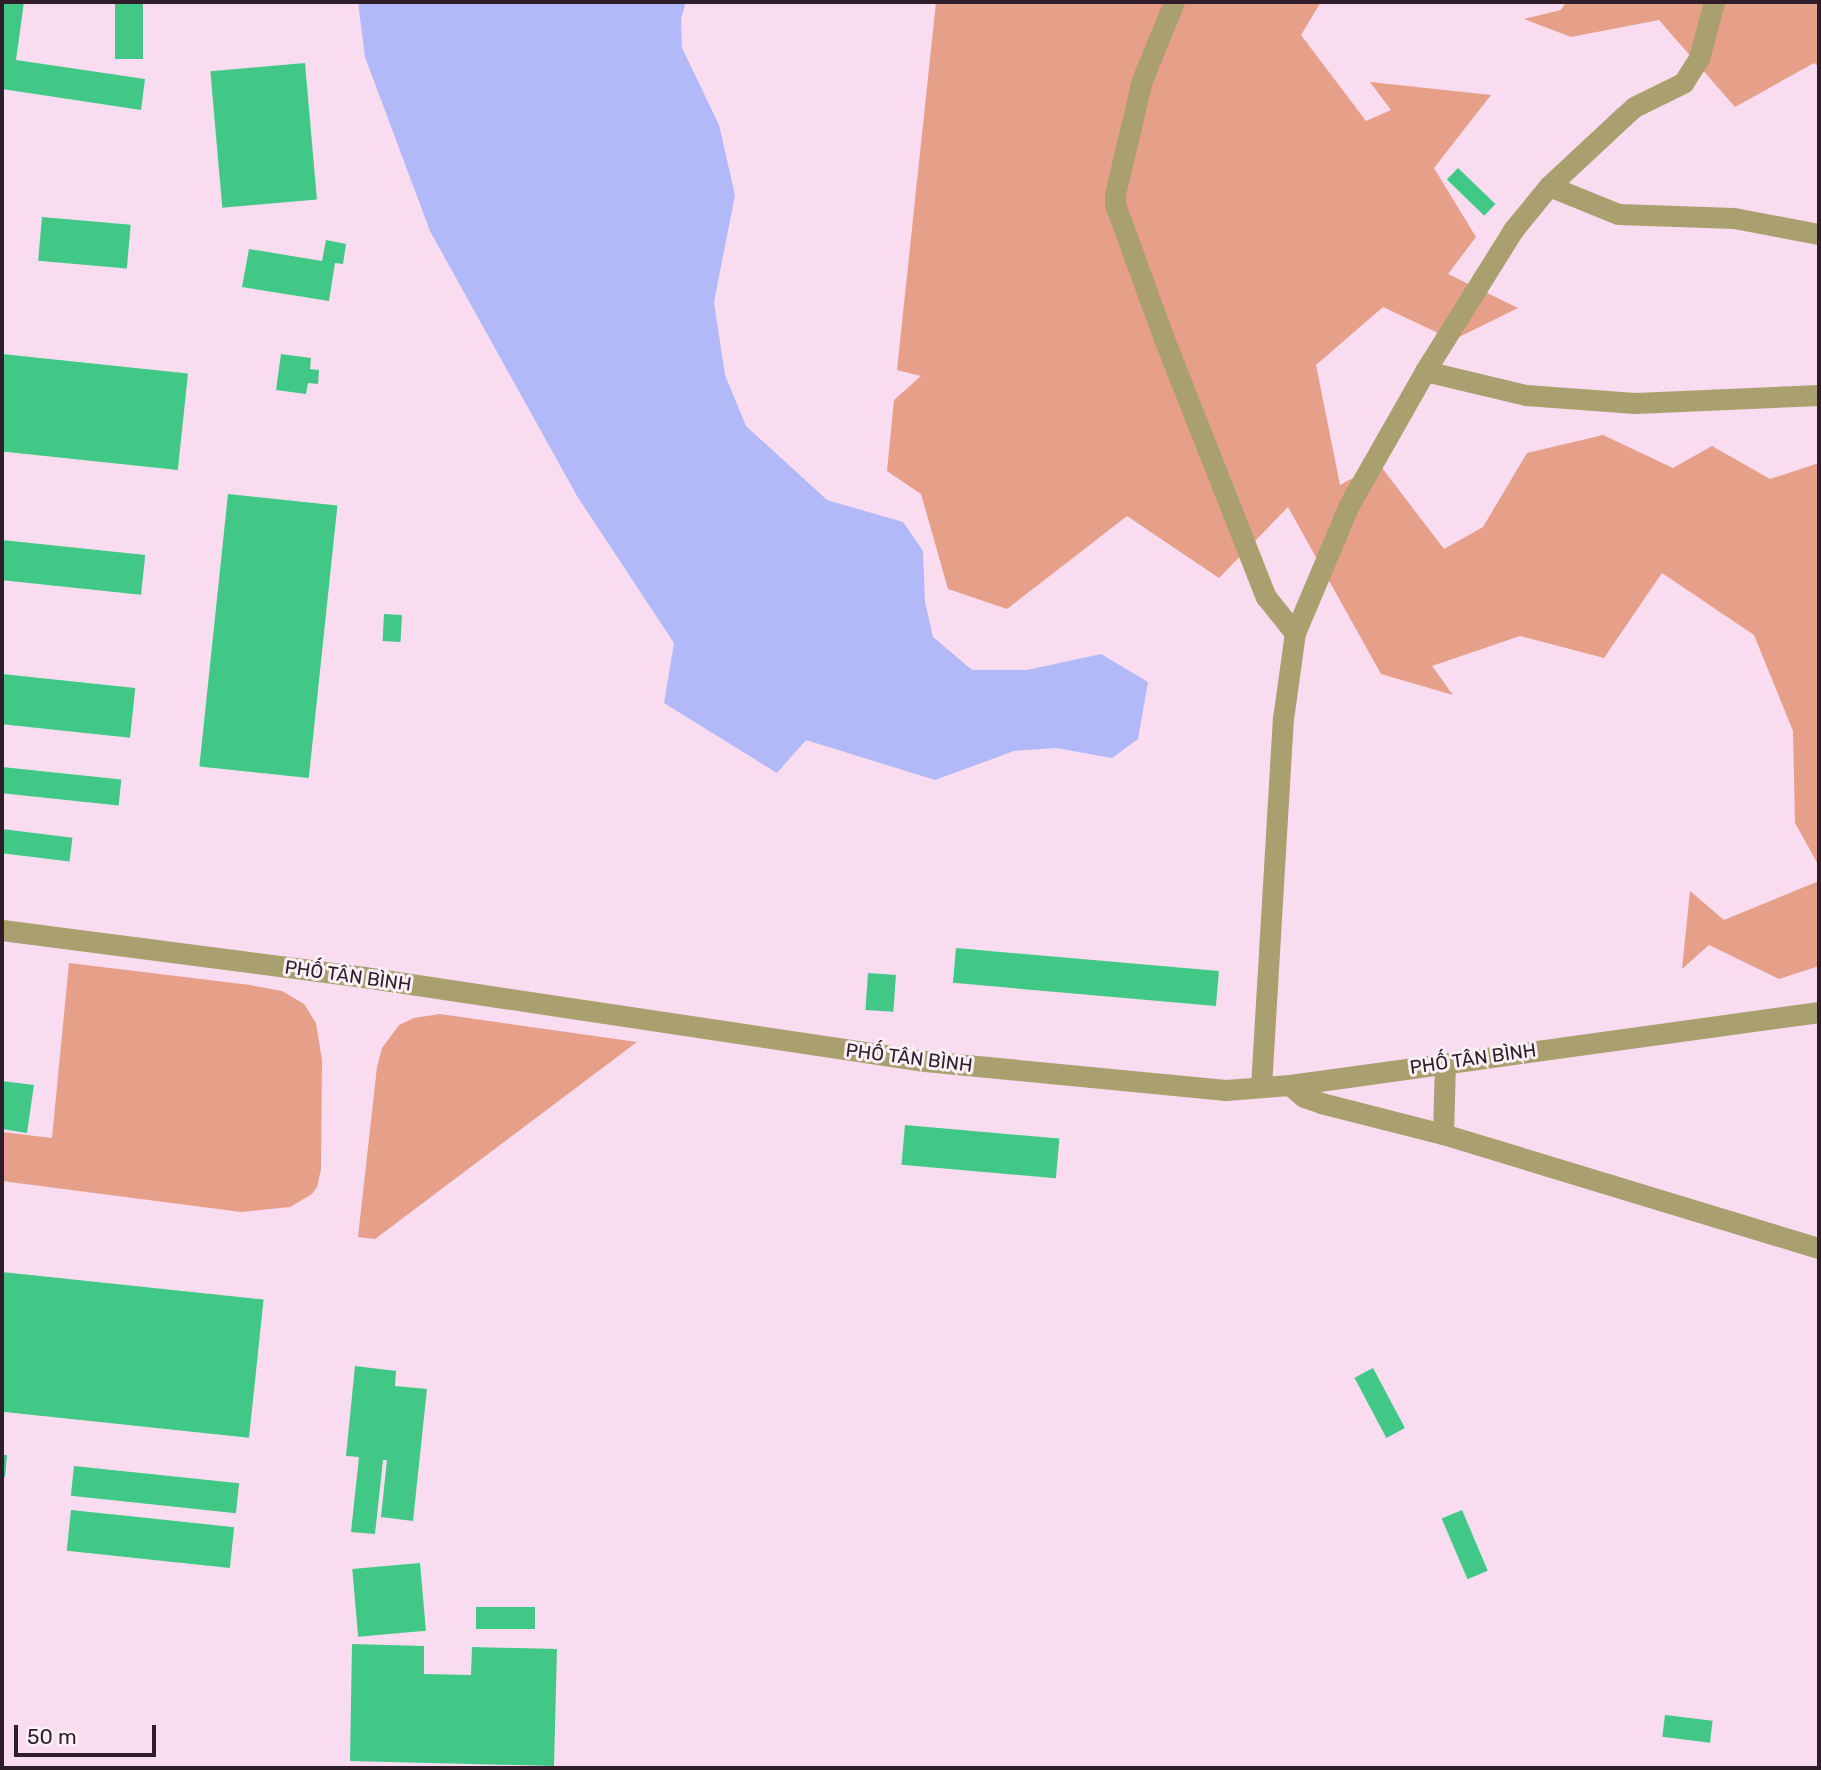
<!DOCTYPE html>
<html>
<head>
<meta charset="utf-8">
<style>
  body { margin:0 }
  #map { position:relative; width:1821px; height:1770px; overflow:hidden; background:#f9dcef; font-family:Rubik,sans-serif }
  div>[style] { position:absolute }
  .green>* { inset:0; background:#e69f89 }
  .water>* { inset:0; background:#b1b9f8 }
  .building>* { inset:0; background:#41c887; transform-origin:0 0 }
  .minor>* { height:21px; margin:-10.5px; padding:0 10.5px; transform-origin:10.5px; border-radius:10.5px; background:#aaa06f }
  span { translate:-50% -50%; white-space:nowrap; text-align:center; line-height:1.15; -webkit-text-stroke:6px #faf0f6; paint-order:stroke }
  .street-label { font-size:19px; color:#2f1e2a }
  .frame { position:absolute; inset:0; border:4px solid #2f1e2a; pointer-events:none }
  .scale { position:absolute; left:14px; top:1725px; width:142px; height:32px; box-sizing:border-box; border:4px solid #2f1e2a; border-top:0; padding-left:9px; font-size:21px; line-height:24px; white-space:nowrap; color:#2f1e2a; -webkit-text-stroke:5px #faf0f6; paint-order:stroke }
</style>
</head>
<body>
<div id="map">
  <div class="green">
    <div style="clip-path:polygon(936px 2px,1321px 2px,1301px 35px,1366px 121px,1391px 110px,1370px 82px,1491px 95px,1434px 168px,1476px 237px,1448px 274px,1518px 308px,1453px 340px,1383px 307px,1316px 365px,1340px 485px,1379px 464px,1444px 549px,1483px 527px,1527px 453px,1603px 435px,1673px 468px,1712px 446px,1770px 479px,1819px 463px,1819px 866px,1795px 823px,1793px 731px,1754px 635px,1662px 573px,1604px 658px,1520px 636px,1432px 666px,1453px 695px,1381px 674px,1288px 507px,1219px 578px,1127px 516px,1007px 609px,948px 589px,921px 494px,887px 471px,894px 400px,921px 376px,897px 370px)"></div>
    <div style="clip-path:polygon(1566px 2px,1819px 2px,1819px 67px,1814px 63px,1735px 107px,1659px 20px,1571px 37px,1524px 19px,1561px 10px)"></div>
    <div style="clip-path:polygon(1819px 881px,1819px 966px,1779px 979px,1709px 945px,1682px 969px,1690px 891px,1724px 920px)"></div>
    <div style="clip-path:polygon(69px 963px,250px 985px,282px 991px,304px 1004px,316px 1023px,322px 1060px,321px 1169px,317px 1187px,312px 1194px,290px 1207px,241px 1212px,2px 1181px,2px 1132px,52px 1138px)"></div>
    <div style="clip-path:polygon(440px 1014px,637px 1042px,375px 1239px,358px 1237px,377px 1067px,382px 1048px,399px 1025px,414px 1018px)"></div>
  </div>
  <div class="water">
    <div style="clip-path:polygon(358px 2px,686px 2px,681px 19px,682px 48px,719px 125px,735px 195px,714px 302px,725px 375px,746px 426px,827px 500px,903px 522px,923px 551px,925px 602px,933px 637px,972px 670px,1027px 670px,1101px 654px,1148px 682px,1138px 739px,1112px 758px,1056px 748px,1014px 751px,935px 780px,806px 740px,777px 773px,664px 703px,674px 643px,577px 496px,430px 231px,365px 57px)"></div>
  </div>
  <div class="building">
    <div style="clip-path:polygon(2px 2px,24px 2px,16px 60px,145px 79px,141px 110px,2px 89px)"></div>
    <div style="left:115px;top:2px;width:28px;height:57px"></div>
    <div style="left:305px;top:63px;width:137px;height:95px;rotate:85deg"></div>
    <div style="left:1458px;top:168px;width:52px;height:16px;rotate:44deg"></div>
    <div style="left:42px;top:217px;width:89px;height:44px;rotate:5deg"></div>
    <div style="clip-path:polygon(326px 240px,346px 244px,343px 264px,335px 263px,329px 301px,242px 287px,249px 249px,322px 261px)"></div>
    <div style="left:2px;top:354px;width:187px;height:97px;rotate:6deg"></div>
    <div style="clip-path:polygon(281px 354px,311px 358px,310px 369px,319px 370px,318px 384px,308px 383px,306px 394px,276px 390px)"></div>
    <div style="left:228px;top:494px;width:110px;height:274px;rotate:6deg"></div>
    <div style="left:2px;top:540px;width:144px;height:40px;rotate:6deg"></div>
    <div style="left:384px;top:614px;width:18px;height:27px;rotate:3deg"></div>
    <div style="left:2px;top:674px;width:134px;height:50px;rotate:6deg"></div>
    <div style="left:2px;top:767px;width:120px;height:26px;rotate:6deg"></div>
    <div style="left:2px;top:829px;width:71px;height:24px;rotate:7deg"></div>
    <div style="left:956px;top:948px;width:264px;height:35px;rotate:5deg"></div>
    <div style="left:868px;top:973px;width:28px;height:37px;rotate:4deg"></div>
    <div style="clip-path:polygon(2px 1081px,34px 1085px,27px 1133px,2px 1129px)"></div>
    <div style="left:905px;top:1125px;width:155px;height:40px;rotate:5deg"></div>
    <div style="left:2px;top:1272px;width:263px;height:139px;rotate:6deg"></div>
    <div style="clip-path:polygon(355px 1366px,396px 1371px,395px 1386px,427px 1389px,413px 1521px,381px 1517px,387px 1460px,383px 1460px,375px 1534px,351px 1532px,359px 1457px,346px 1456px)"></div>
    <div style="left:1373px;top:1368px;width:68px;height:21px;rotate:62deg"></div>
    <div style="clip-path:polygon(2px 1455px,7px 1455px,5px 1477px,2px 1477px)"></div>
    <div style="left:74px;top:1466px;width:166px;height:30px;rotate:6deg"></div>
    <div style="left:71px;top:1510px;width:164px;height:41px;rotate:6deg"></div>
    <div style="left:1462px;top:1510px;width:66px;height:22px;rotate:67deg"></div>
    <div style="left:420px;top:1563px;width:68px;height:68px;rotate:85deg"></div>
    <div style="left:535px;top:1607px;width:22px;height:59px;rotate:90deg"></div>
    <div style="clip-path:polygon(352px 1644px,424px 1646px,424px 1674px,471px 1675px,472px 1647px,557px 1649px,554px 1766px,350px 1761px)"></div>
    <div style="left:1665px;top:1715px;width:48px;height:22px;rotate:7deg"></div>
  </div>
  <div class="minor">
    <div style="left:1174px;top:2px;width:84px;rotate:112.3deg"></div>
    <div style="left:1142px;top:80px;width:117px;rotate:103.3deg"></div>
    <div style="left:1115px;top:194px;width:10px;rotate:90deg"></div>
    <div style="left:1115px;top:204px;width:140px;rotate:70deg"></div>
    <div style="left:1163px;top:336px;width:281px;rotate:68.5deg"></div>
    <div style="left:1266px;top:597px;width:46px;rotate:51.1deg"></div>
    <div style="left:1549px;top:186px;width:74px;rotate:22.1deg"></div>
    <div style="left:1618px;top:214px;width:116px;rotate:2deg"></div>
    <div style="left:1734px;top:218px;width:86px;rotate:10.7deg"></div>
    <div style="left:1425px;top:371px;width:104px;rotate:13.4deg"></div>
    <div style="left:1526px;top:395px;width:109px;rotate:4.2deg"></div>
    <div style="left:1635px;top:403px;width:184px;rotate:-2.5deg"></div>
    <div style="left:2px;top:930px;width:365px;rotate:7.4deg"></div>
    <div style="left:364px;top:977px;width:567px;rotate:8.52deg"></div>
    <div style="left:925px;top:1061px;width:302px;rotate:5.5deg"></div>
    <div style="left:1226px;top:1090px;width:64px;rotate:-4.5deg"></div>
    <div style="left:1290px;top:1085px;width:534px;rotate:-7.86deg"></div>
    <div style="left:1290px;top:1085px;width:18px;rotate:41deg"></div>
    <div style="left:1304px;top:1097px;width:18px;rotate:19deg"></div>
    <div style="left:1321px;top:1103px;width:126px;rotate:14.3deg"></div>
    <div style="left:1443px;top:1134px;width:393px;rotate:16.9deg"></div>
    <div style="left:1261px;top:1087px;width:369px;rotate:-86.6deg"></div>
    <div style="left:1283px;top:719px;width:87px;rotate:-82.1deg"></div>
    <div style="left:1295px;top:633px;width:139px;rotate:-67.1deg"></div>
    <div style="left:1349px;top:505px;width:154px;rotate:-60.4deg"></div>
    <div style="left:1425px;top:371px;width:166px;rotate:-58deg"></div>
    <div style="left:1513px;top:230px;width:57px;rotate:-50.7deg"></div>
    <div style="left:1549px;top:186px;width:101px;rotate:-43deg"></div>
    <div style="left:1623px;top:117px;width:15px;rotate:-42deg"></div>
    <div style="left:1634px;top:107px;width:55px;rotate:-26.1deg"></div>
    <div style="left:1683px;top:83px;width:30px;rotate:-57deg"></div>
    <div style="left:1699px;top:58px;width:58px;rotate:-75deg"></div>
    <div style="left:1443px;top:1134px;width:70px;rotate:-88.4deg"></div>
  </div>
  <div class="street-label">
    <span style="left:348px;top:976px;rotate:8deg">PHỐ TÂN BÌNH</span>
    <span style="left:909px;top:1058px;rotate:7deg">PHỐ TÂN BÌNH</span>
    <span style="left:1473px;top:1059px;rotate:-8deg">PHỐ TÂN BÌNH</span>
  </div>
  <div class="frame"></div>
  <div class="scale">50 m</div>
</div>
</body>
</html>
